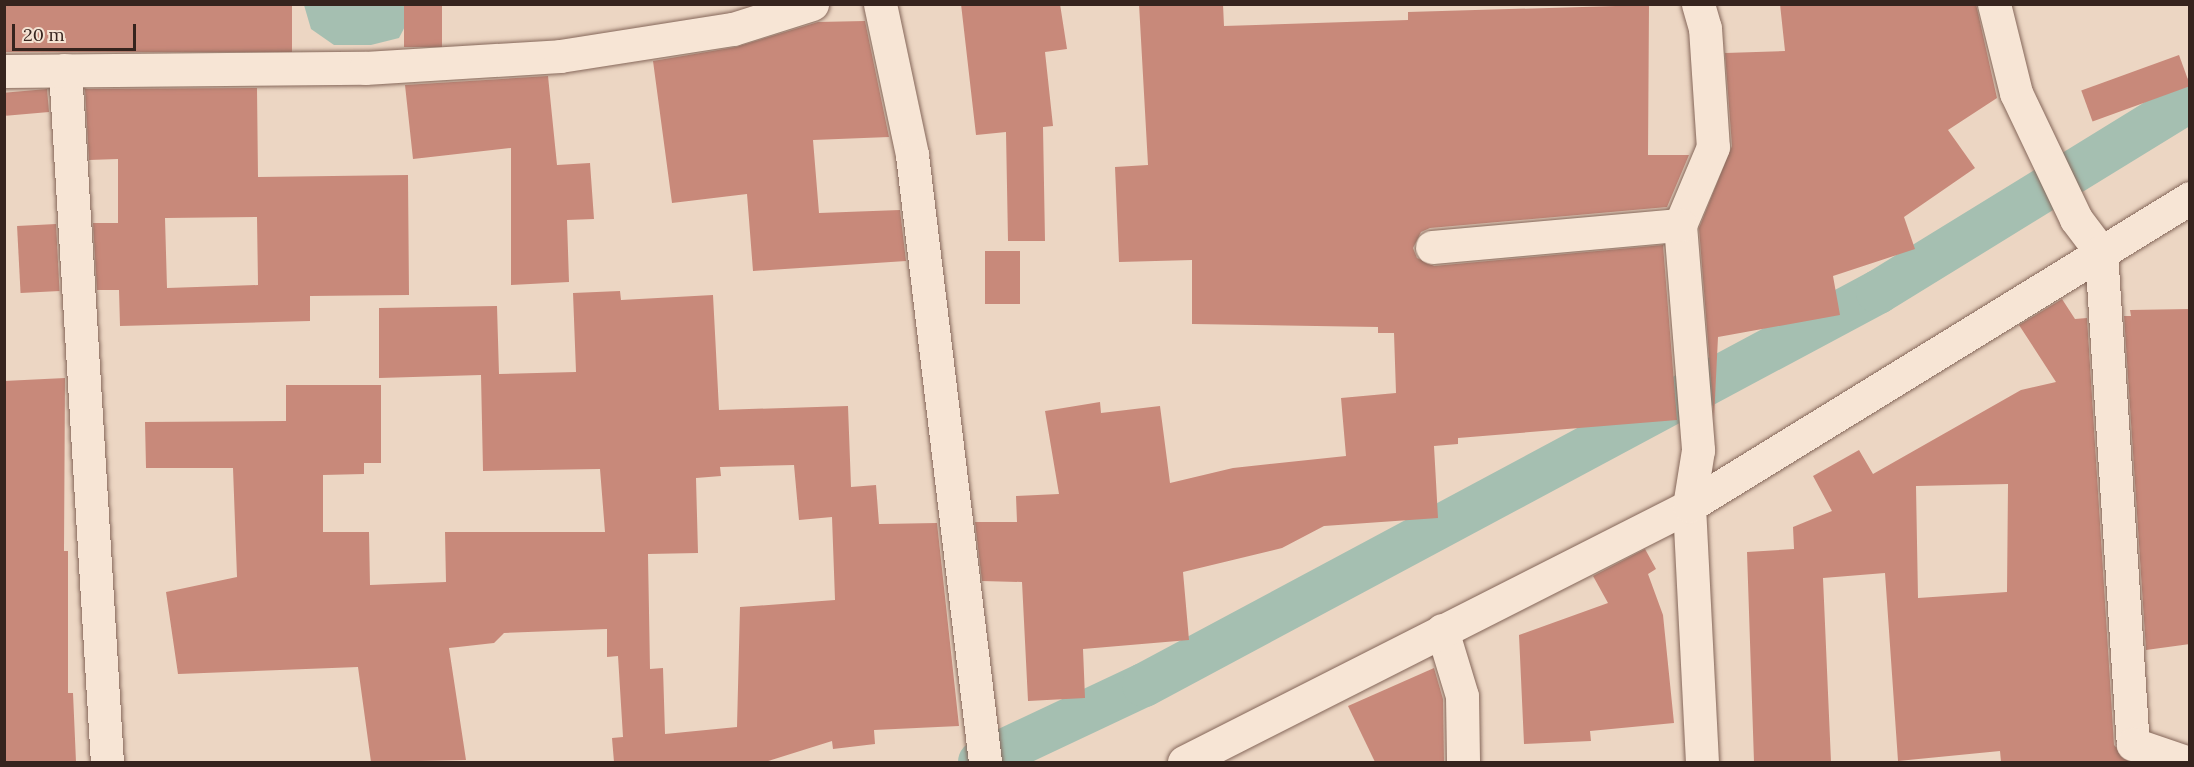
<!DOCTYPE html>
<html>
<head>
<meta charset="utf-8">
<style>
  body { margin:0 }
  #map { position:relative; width:2194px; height:767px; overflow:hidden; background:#ecd6c3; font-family:Lora,serif }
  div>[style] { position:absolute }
  .water>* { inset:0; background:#a5bfb1 }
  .canal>* { height:44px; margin:-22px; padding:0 22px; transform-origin:22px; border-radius:22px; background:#a5bfb1 }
  .building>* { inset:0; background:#c8897a; transform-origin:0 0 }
  .roads { filter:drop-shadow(0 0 2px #85675a) drop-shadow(0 0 2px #85675a) }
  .street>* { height:33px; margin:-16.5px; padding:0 16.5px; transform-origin:16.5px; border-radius:16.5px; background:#f7e5d5 }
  span { translate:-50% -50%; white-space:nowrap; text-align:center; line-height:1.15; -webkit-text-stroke:6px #f4e2d2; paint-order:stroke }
  .frame { position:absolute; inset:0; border:6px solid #36241e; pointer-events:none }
  .scale { position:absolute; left:12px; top:24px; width:124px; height:27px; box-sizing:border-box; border:3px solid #36241e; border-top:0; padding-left:8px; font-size:18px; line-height:21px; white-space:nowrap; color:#36241e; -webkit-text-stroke:4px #f4e2d2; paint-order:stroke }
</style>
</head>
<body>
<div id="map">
  <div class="water">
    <div style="clip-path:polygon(304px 5px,409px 5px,410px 17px,399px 38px,371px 45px,334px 45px,311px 29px)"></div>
  </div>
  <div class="canal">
    <div style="left:980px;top:762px;width:181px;rotate:-25.2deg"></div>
    <div style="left:1144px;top:685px;width:833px;rotate:-28.17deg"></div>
    <div style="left:1878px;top:292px;width:366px;rotate:-31.6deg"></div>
  </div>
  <div class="building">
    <div style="left:4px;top:4px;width:288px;height:48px"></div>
    <div style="left:404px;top:4px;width:38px;height:43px"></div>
    <div style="clip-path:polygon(961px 4px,1060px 4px,1067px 49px,1045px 52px,1053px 126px,1043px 127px,1045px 241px,1008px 241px,1006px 132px,976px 135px)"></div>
    <div style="clip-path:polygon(1139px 4px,1223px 4px,1224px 26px,1408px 20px,1408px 12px,1649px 5px,1648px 155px,1689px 155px,1667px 207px,1430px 228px,1421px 232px,1413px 248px,1417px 258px,1434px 266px,1663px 245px,1677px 420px,1458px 438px,1458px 444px,1434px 446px,1438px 518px,1324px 526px,1282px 548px,1183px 572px,1189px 640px,1083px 649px,1085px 698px,1028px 701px,1022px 582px,982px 581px,975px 522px,1017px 522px,1016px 496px,1059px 494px,1045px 411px,1100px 402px,1101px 413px,1160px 406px,1170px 483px,1233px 468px,1346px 456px,1341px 398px,1396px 393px,1394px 333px,1378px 333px,1378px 327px,1192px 324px,1192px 260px,1119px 262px,1115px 167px,1148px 165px)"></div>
    <div style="clip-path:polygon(1780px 4px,1976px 4px,1997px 98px,1948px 130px,1975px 168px,1904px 217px,1915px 249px,1833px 276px,1840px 315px,1718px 337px,1714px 418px,1699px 228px,1732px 146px,1725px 53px,1785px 51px)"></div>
    <div style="clip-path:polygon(865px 21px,889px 137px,813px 140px,819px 213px,900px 210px,906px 261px,753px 271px,747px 194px,672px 203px,653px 61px,736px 47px,818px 22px)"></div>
    <div style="left:2179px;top:55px;width:33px;height:104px;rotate:70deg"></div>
    <div style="clip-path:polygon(548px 76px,557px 165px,590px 163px,594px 219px,567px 220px,569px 282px,511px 285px,511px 148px,413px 159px,405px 85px)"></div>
    <div style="clip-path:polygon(evenodd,257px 88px,258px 177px,408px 175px,409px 295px,310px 296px,310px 321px,120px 326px,119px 290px,97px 290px,93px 223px,118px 223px,118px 159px,89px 160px,85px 89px,257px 88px,257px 217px,258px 285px,167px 288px,165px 218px,257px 217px)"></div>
    <div style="left:47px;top:89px;width:23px;height:43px;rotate:85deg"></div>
    <div style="left:56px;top:224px;width:67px;height:39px;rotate:87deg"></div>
    <div style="left:985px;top:251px;width:35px;height:53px"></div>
    <div style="clip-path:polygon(evenodd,620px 291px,621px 300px,713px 295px,719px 410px,848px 406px,851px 487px,876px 485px,879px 524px,937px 523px,959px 726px,874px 730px,875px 744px,833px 749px,832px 741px,765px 762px,614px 762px,612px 738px,623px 737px,618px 656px,607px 657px,607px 629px,504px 633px,494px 643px,449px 648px,466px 760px,371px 762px,358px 667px,178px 674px,166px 592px,237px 577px,233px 468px,146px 468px,145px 422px,286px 421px,286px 385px,381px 385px,381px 463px,364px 463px,364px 474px,323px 475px,323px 532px,369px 532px,370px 585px,446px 582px,445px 532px,605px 532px,600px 469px,483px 471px,481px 375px,379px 378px,379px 308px,497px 306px,499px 374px,576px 372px,573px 293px,620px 291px,794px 465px,799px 520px,832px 517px,835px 600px,740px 607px,737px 727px,665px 734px,663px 668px,650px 669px,648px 554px,698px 553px,696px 478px,721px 476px,720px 467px,794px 465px)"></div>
    <div style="clip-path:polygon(evenodd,2062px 299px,2075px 319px,2087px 318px,2114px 745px,2129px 762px,2001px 762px,2000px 751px,1898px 761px,1885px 573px,1823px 578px,1831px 762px,1754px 762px,1747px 552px,1794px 549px,1793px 527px,1832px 511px,1813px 476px,1859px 450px,1873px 474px,2021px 390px,2056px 382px,2019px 325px,2062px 299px,2008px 484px,2007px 592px,1918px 598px,1916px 486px,2008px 484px)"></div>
    <div style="clip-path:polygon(2190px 309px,2190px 644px,2146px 650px,2124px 316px,2131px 316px,2130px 310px)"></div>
    <div style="clip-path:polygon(65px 378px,64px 551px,68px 551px,68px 693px,73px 693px,76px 762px,4px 762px,4px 381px)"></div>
    <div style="clip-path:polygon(1645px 549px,1656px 569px,1648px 574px,1663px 615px,1674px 723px,1590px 731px,1591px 741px,1524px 744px,1519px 635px,1608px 603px,1593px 576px)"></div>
    <div style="clip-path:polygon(1434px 668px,1443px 699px,1444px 762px,1375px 762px,1348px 706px)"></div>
  </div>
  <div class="roads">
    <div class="street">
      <div style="left:880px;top:4px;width:154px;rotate:78deg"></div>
      <div style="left:912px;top:155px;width:611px;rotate:83.14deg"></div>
      <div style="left:1698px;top:4px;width:25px;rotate:74deg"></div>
      <div style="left:1705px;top:28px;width:119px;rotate:86.2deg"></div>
      <div style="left:1713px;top:147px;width:85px;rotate:112.9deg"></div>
      <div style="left:1680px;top:225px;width:226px;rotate:85.4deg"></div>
      <div style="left:1698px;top:450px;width:57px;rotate:99.1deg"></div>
      <div style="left:1689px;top:506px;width:256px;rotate:87.1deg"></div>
      <div style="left:1994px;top:4px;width:92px;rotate:76.1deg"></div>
      <div style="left:2016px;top:93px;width:140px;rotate:64.5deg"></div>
      <div style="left:2076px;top:219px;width:41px;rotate:52.9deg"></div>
      <div style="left:2101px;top:252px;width:493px;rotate:86.3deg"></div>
      <div style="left:2133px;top:744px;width:56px;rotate:18.8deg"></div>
      <div style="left:65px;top:70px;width:693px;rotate:86.53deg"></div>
      <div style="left:4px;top:71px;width:361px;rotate:-0.5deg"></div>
      <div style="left:365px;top:68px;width:195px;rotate:-3.5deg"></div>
      <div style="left:560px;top:56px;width:175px;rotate:-8.9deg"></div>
      <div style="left:733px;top:29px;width:83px;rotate:-17.6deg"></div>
      <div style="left:1432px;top:247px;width:249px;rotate:-5.1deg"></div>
      <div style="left:1442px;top:630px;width:69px;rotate:73.1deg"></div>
      <div style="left:1462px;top:696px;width:66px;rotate:89.1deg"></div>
      <div style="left:1184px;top:762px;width:566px;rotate:-26.88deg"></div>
      <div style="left:1689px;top:506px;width:588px;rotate:-31.58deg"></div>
    </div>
  </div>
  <div class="frame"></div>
  <div class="scale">20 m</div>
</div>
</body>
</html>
